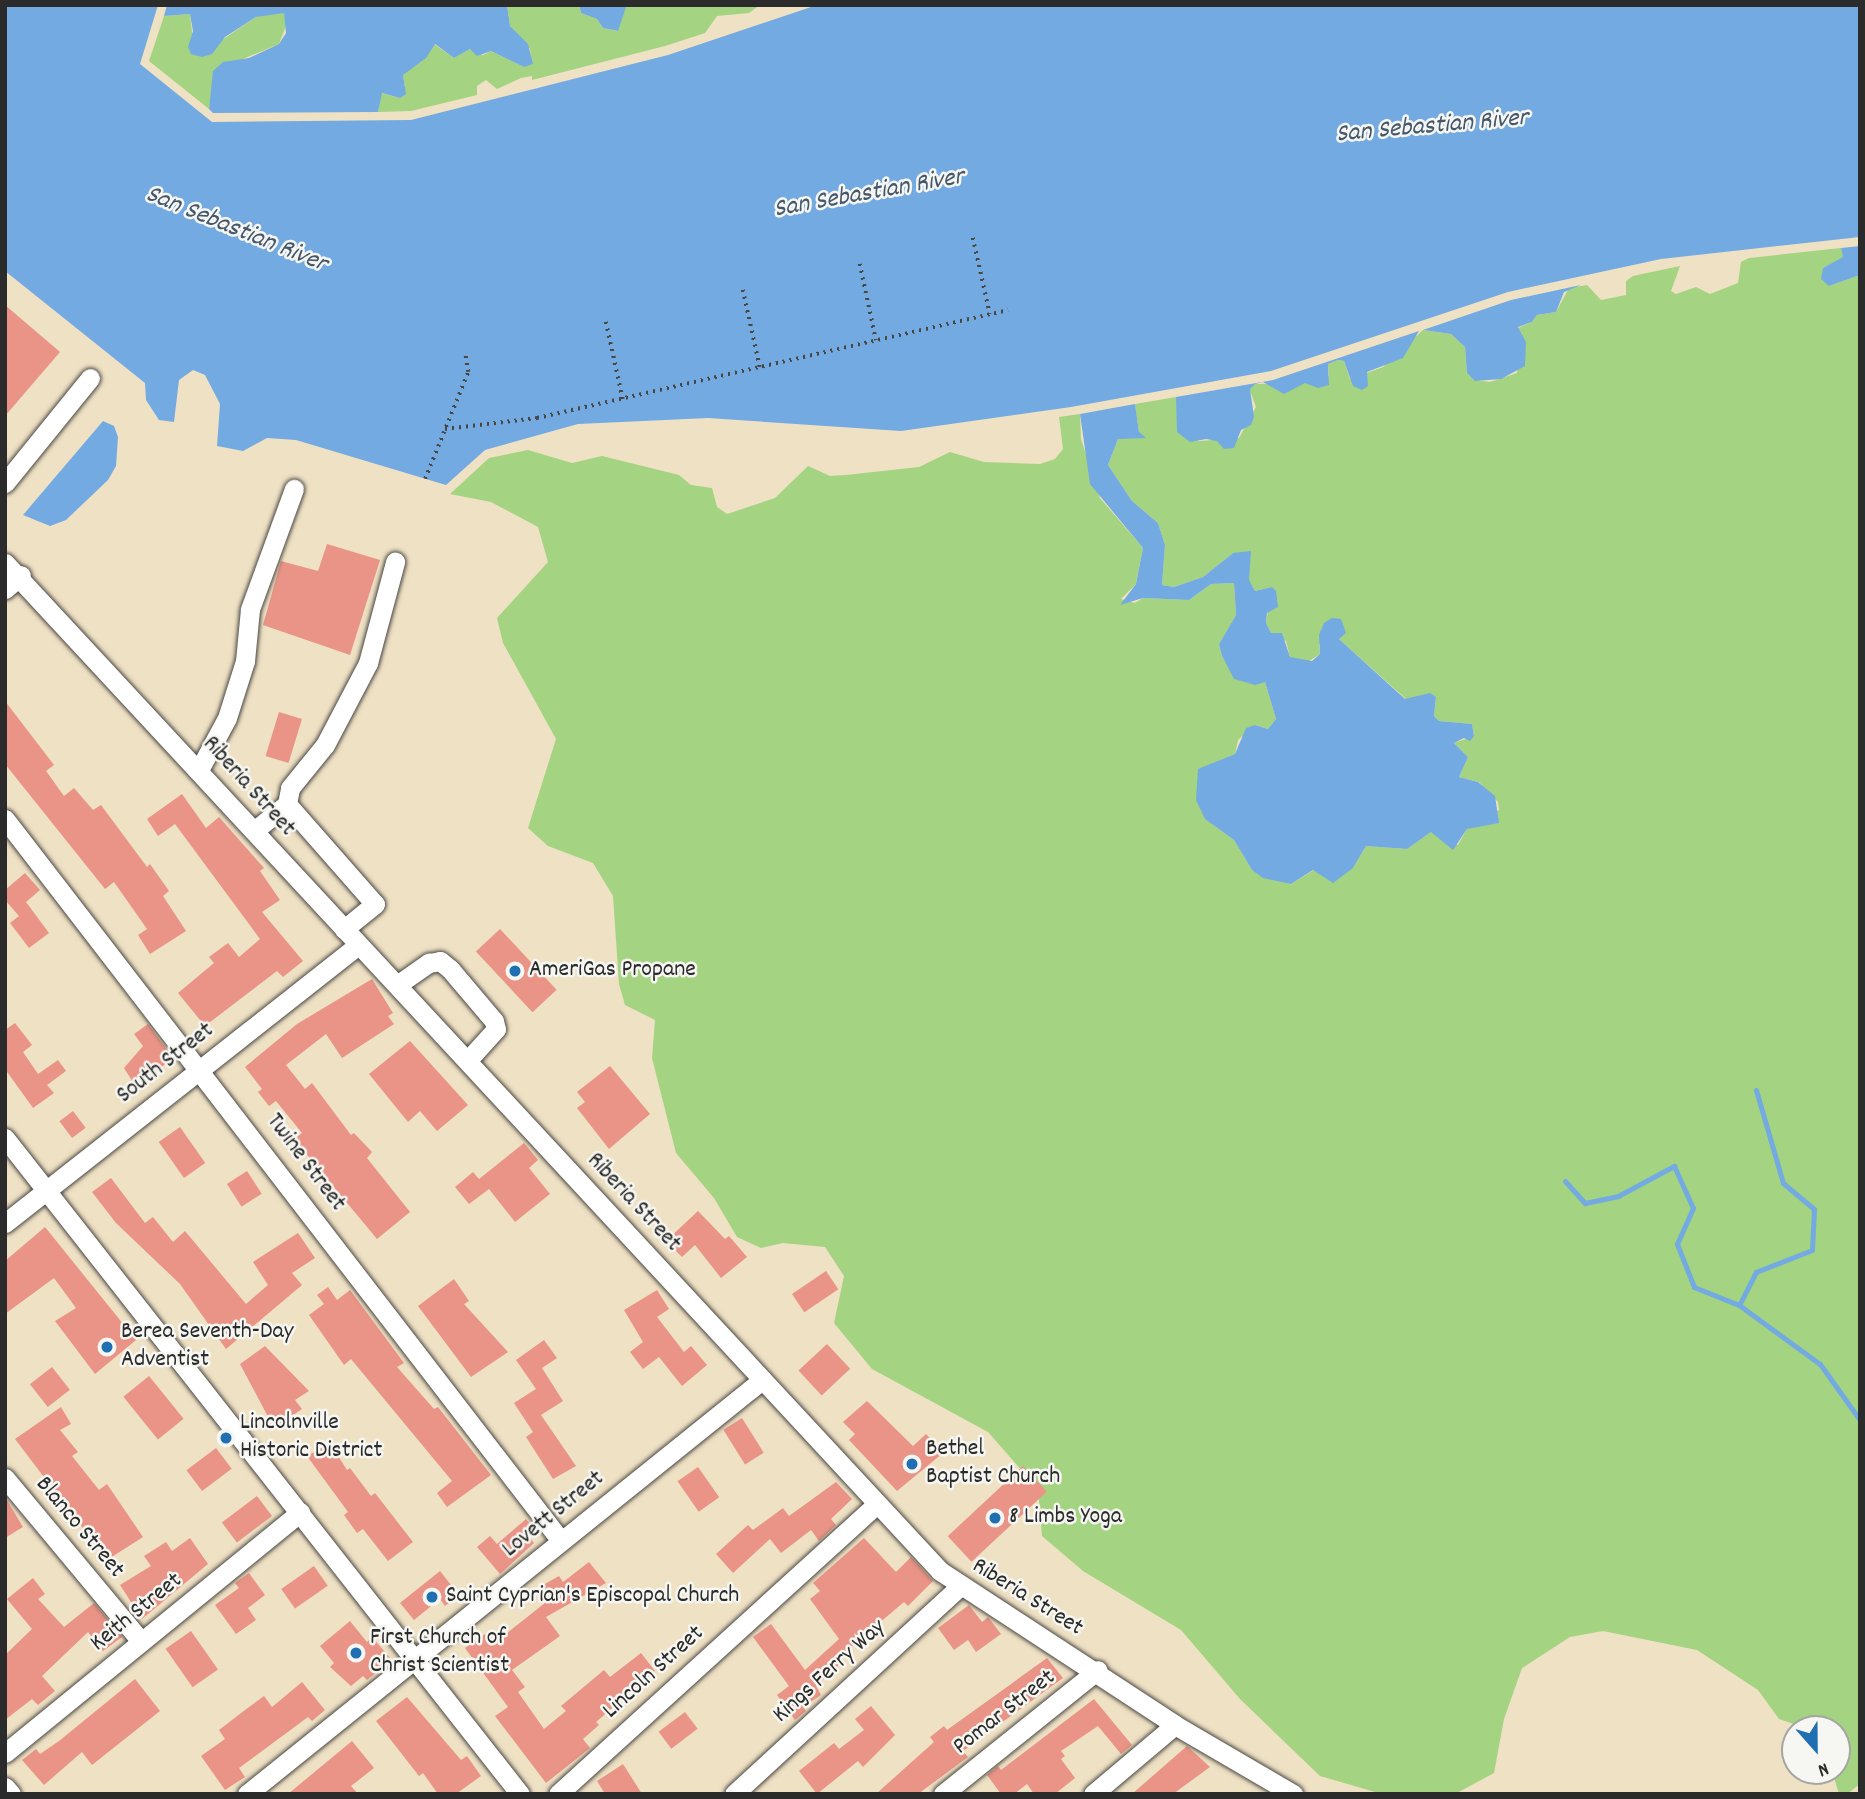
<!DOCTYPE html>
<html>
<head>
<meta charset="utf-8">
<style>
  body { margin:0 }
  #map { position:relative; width:1865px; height:1799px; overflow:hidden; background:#efe1c4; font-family:Dekko,sans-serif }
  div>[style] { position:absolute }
  .green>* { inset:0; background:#a4d381 }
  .water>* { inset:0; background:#73aae1 }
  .stream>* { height:5px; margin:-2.5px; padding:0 2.5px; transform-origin:2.5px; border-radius:2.5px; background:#73aae1 }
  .building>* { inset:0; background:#e99486; transform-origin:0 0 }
  .path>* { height:3.5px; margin-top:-1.75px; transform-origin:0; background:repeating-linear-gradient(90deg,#484642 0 2px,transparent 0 7px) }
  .roads { filter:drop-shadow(0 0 2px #484642) drop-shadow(0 0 2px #484642) }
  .minor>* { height:19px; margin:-9.5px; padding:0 9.5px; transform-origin:9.5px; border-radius:9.5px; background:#fff }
  .dots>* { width:19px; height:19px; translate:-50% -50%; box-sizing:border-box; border:4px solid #f6f6f2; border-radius:50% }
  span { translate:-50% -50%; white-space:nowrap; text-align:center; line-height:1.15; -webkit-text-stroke:5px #f6f6f2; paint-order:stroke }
  .street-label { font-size:24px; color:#2b2b2b }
  .poi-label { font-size:24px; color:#2b2b2b }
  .left { translate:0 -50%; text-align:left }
  .water-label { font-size:26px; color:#44576b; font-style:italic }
  .frame { position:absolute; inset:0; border:7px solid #2b2b2b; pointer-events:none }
  .north { position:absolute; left:1781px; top:1715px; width:70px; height:70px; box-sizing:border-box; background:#f6f6f2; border:2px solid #a5a5a2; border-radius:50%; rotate:159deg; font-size:19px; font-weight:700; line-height:28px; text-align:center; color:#2b2b2b }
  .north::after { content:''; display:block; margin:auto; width:24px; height:32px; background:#1f6fb2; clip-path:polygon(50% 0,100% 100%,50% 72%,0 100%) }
</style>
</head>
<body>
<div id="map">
  <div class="green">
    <div style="clip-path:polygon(507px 5px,579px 5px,581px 13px,597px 19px,603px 28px,617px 31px,625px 5px,760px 5px,749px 13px,717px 16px,705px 33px,665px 46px,532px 80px,532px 76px,521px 78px,497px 89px,486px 80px,477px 86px,477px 95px,411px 111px,378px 112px,381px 93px,400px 98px,405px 88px,403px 75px,434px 44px,454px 58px,470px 49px,483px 55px,491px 51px,524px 67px,531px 58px,530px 49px,510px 26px)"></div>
    <div style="clip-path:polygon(275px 11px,284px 13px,287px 23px,279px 44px,214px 71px,209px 109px,149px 61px,164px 16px,190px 14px,193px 40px,222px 40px,256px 17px)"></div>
    <div style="clip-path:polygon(1841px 248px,1844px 257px,1823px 268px,1829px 286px,1860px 275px,1860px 1784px,1847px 1794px,1839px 1794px,1832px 1771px,1837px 1771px,1837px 1729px,1808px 1729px,1779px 1719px,1758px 1690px,1697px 1650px,1603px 1631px,1570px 1637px,1522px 1668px,1504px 1719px,1494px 1773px,1455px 1794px,1382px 1794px,1320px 1776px,1240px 1699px,1181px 1630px,1083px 1571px,1042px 1536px,1038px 1489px,988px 1432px,872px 1369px,834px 1323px,844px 1276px,825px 1247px,783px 1243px,761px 1248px,737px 1237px,714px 1198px,676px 1153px,652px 1058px,655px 1020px,625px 1005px,619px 984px,613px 896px,593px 863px,548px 846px,528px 828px,556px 739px,503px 643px,497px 618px,548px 562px,538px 527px,491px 502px,450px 494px,489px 458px,528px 450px,572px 463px,602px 456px,679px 475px,691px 485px,712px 488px,717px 507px,727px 514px,775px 498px,808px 466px,830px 476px,846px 475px,919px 467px,950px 452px,984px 462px,1040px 464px,1055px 459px,1063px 449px,1059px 417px,1080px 414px,1081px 439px,1100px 498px,1143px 548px,1136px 584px,1121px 599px,1135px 603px,1143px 598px,1189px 600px,1211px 584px,1234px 583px,1236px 615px,1219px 644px,1222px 656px,1227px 665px,1265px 682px,1276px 719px,1268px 729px,1255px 725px,1238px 740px,1235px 754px,1218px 761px,1212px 824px,1234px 840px,1252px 870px,1291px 884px,1314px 870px,1353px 868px,1366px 846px,1407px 849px,1431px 832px,1458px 845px,1467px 829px,1499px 810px,1498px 802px,1479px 782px,1459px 777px,1468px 757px,1454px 743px,1474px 736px,1472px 724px,1439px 721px,1434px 716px,1436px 697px,1406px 699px,1339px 639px,1319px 644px,1320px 654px,1306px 663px,1290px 657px,1286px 641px,1271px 633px,1266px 623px,1272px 587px,1255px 591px,1233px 553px,1203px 577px,1174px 587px,1162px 585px,1165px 545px,1158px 523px,1132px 501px,1108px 465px,1118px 439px,1139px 432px,1135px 404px,1176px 397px,1180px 415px,1177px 427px,1199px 441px,1239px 438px,1256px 407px,1249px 388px,1255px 384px,1304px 383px,1329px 376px,1328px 364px,1338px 360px,1344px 361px,1350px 379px,1383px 367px,1423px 330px,1451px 334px,1465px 347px,1467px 373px,1475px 380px,1490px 382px,1517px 373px,1522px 334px,1518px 328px,1532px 322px,1537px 315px,1556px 312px,1569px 288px,1587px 285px,1601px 300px,1626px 295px,1626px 281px,1633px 276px,1680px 266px,1671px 291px,1676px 294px,1696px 287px,1710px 294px,1738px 283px,1741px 262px,1749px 258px)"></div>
  </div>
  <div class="water">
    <div style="clip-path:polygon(5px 5px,158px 5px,140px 64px,212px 122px,411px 120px,668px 55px,817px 5px,1860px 5px,1860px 237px,1661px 259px,1508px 292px,1271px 371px,1071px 407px,901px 431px,708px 418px,578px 424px,485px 450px,446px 485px,296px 440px,267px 438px,243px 451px,217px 446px,220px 404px,205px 375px,193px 370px,179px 380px,174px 422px,159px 420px,146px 400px,145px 383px,5px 271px)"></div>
    <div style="clip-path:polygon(167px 5px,507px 5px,510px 26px,528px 44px,533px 64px,524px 67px,491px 51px,477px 56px,470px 49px,454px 58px,435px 44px,426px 58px,403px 75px,406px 94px,400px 98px,382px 93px,378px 112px,213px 113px,209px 109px,213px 71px,223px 62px,249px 58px,279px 44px,286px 33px,284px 13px,256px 17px,225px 37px,212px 54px,202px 57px,191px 54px,188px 47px,193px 31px,190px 14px,164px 16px)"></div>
    <div style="clip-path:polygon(579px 5px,625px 5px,626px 7px,618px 31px,603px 28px,597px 19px,581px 13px)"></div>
    <div style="clip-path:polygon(1860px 246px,1860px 275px,1829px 286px,1821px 279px,1823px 268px,1843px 257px,1841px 248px)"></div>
    <div style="clip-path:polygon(1581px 285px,1564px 292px,1556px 312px,1537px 315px,1532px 322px,1518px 327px,1526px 342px,1525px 366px,1501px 379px,1475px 381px,1467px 373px,1465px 347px,1451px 334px,1423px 330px,1511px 300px)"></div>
    <div style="clip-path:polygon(1419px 331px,1403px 358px,1367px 372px,1368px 386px,1362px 390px,1353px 386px,1344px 361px,1338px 360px,1328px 364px,1329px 385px,1318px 388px,1305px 383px,1284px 394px,1263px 382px,1255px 384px,1250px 389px,1254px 417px,1251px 425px,1241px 430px,1234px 448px,1224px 449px,1217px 441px,1206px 439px,1190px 442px,1177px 432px,1176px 397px,1273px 380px)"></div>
    <div style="clip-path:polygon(1135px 404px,1139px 432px,1146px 438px,1118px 439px,1108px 465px,1132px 501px,1158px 523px,1165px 545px,1162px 585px,1174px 587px,1203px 577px,1233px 553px,1251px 551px,1249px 580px,1255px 591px,1272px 587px,1276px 591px,1278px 607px,1267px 613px,1266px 623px,1271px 633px,1282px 633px,1290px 657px,1312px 661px,1320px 654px,1319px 635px,1324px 623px,1332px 618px,1341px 619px,1346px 633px,1339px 639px,1405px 699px,1430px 693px,1436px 697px,1434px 716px,1439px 721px,1472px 724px,1474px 736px,1470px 741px,1464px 738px,1454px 743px,1468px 757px,1459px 777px,1478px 782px,1495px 796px,1499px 823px,1467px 829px,1453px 850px,1431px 832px,1407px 849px,1366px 846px,1353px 868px,1333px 883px,1313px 870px,1291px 884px,1263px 878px,1252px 870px,1234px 840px,1205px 819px,1196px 800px,1198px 769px,1235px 754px,1246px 728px,1255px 725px,1268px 729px,1276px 719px,1265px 682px,1255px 685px,1234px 679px,1222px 656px,1219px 644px,1236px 615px,1234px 583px,1211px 584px,1189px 600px,1143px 598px,1120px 605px,1136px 584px,1143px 548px,1090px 484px,1080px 414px)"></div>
    <div style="clip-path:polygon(103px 421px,114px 426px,118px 437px,116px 466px,108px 480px,66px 520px,50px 526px,23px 515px)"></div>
  </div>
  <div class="stream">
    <div style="left:1756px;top:1090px;width:97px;rotate:73.8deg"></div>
    <div style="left:1783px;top:1183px;width:40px;rotate:40deg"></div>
    <div style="left:1814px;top:1209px;width:41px;rotate:92.8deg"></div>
    <div style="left:1812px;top:1250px;width:60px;rotate:158.6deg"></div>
    <div style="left:1756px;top:1272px;width:37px;rotate:117deg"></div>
    <div style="left:1739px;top:1305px;width:100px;rotate:36.1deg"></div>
    <div style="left:1820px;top:1364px;width:69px;rotate:54.5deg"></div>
    <div style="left:1565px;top:1181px;width:30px;rotate:48deg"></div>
    <div style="left:1585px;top:1203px;width:34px;rotate:-12deg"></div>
    <div style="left:1618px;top:1196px;width:64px;rotate:-28.2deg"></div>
    <div style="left:1674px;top:1166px;width:46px;rotate:65.7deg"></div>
    <div style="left:1693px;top:1208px;width:39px;rotate:114deg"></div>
    <div style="left:1677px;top:1244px;width:46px;rotate:68.4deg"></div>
    <div style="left:1694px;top:1287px;width:48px;rotate:21.8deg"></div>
  </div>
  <div class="building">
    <div style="clip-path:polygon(5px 305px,60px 352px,5px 416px)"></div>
    <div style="clip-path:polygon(327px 544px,380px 560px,350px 655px,263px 625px,281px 561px,318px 571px)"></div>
    <div style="clip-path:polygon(5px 701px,54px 765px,46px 771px,64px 796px,74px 788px,93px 810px,101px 805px,147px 867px,150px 864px,169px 891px,163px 896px,186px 931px,150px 954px,138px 935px,147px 929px,114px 882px,105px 889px,5px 764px)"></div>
    <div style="left:279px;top:712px;width:24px;height:46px;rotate:17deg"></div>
    <div style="clip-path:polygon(182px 794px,206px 828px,219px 817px,264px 868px,260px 871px,280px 900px,262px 912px,303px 961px,283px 977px,277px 971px,205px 1026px,178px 993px,214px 963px,209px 957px,228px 943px,239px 957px,260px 939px,175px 824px,158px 836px,147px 819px)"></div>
    <div style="clip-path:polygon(25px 873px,40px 890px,26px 902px,49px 933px,29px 948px,10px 923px,19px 916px,5px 900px,5px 890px)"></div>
    <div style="left:500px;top:929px;width:83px;height:33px;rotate:47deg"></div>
    <div style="clip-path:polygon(372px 979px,393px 1013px,388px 1016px,394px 1024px,342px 1058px,326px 1034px,286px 1065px,305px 1089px,312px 1083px,351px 1135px,354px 1133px,372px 1152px,367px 1158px,410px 1212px,377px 1239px,294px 1139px,302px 1133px,276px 1101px,269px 1106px,258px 1092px,262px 1089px,245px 1067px,297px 1024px)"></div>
    <div style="clip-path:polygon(15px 1023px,32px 1045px,23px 1052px,38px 1074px,58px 1060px,66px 1071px,47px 1085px,54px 1093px,33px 1108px,5px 1069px,5px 1030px)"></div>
    <div style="clip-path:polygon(148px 1024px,173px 1058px,136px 1087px,124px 1068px,143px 1046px,134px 1034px)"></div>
    <div style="clip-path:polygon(410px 1041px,468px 1105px,437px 1131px,420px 1111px,408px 1122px,369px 1074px)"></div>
    <div style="clip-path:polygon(610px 1066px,650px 1114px,609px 1149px,577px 1108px,585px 1102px,577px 1092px)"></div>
    <div style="left:73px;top:1111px;width:21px;height:17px;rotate:53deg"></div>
    <div style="left:180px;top:1127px;width:44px;height:26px;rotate:55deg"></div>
    <div style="clip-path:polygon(524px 1143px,538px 1160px,529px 1168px,550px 1194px,515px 1222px,489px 1189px,469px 1204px,455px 1187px,473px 1172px,479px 1179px)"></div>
    <div style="left:247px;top:1171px;width:27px;height:24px;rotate:57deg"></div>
    <div style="clip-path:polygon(111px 1178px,145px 1223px,153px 1217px,173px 1242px,185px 1231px,246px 1304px,268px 1285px,253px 1262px,298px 1233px,315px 1258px,292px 1273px,302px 1285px,226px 1349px,180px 1284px,116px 1223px,92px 1192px)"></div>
    <div style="clip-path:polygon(698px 1211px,725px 1239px,729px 1236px,747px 1257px,721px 1278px,695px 1245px,682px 1257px,666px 1241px)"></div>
    <div style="clip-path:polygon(45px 1227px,136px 1340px,95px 1374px,55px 1321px,76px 1308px,54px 1278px,5px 1314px,5px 1261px)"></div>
    <div style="left:826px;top:1271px;width:22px;height:41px;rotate:56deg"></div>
    <div style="clip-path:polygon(454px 1279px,469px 1301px,464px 1304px,508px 1352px,471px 1377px,418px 1306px)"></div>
    <div style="clip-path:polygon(328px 1287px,337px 1300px,350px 1290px,404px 1363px,397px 1367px,434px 1409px,438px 1407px,491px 1475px,447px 1507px,437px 1493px,452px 1481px,351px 1359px,344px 1365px,309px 1315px,324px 1304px,317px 1295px)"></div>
    <div style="clip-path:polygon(657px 1290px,669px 1309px,657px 1317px,684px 1352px,691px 1346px,707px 1365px,682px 1386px,659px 1357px,643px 1369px,630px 1352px,643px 1342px,624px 1310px)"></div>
    <div style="clip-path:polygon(544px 1340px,557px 1358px,542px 1368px,563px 1401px,541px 1415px,576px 1466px,553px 1479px,526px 1437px,533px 1432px,514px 1403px,536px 1389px,516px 1360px)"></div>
    <div style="left:827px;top:1344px;width:34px;height:39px;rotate:47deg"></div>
    <div style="clip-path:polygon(265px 1346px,309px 1391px,295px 1400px,302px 1409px,274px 1428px,240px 1364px)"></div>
    <div style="left:52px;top:1367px;width:29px;height:28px;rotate:52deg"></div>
    <div style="left:149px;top:1376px;width:55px;height:33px;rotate:51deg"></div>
    <div style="clip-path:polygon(867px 1401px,913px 1446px,926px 1434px,943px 1453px,897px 1491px,849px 1440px,855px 1434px,843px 1422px)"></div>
    <div style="clip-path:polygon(61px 1407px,71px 1424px,60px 1430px,78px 1452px,72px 1456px,99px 1490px,107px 1484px,143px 1537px,107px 1560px,15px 1439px)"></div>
    <div style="left:742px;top:1418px;width:41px;height:22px;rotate:58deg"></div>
    <div style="clip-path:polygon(330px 1443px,347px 1470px,350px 1468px,371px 1496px,375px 1493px,413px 1542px,388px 1561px,363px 1529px,357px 1533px,344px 1515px,348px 1512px,307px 1456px)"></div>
    <div style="left:216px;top:1448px;width:26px;height:37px;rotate:53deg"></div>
    <div style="left:1023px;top:1466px;width:35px;height:103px;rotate:47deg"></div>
    <div style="left:698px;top:1467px;width:37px;height:25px;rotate:55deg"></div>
    <div style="clip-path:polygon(836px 1482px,852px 1499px,831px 1519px,836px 1525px,819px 1541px,811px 1530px,781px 1553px,770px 1539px,733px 1573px,716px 1554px,748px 1525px,753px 1530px,783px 1508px,789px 1516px)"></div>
    <div style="left:257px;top:1496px;width:25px;height:44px;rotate:53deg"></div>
    <div style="clip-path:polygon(5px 1497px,23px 1527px,5px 1538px)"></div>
    <div style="clip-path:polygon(526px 1519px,535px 1530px,528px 1536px,534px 1543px,500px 1574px,477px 1547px,490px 1536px,497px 1544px)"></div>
    <div style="clip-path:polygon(190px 1538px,208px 1564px,142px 1619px,120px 1585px,151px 1566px,144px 1556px,166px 1542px,172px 1551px)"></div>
    <div style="clip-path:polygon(864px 1538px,896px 1572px,911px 1557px,933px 1581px,908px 1606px,904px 1602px,839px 1657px,843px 1661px,816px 1686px,821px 1695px,803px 1707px,806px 1711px,795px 1720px,777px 1695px,789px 1686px,753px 1637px,771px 1624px,805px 1670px,839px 1639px,810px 1599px,820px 1591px,813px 1583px)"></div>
    <div style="clip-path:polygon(589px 1562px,606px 1583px,546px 1617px,560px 1636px,512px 1670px,525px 1687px,518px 1692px,544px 1729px,566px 1711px,561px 1706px,604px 1670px,610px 1677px,641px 1653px,655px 1671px,596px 1722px,599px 1725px,583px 1739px,590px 1748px,546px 1783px,495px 1716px,508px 1707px,465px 1648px,485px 1634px,492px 1645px,550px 1599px,543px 1585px,559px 1576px,563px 1582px)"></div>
    <div style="left:314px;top:1566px;width:24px;height:40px;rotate:55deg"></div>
    <div style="clip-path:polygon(440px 1571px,459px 1595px,445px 1606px,440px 1599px,414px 1620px,400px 1603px)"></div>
    <div style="clip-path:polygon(249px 1573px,265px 1595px,248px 1608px,256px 1620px,236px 1634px,215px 1605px,239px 1588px,235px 1583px)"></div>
    <div style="clip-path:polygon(33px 1578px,45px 1594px,38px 1599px,64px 1627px,94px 1603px,122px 1637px,103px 1651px,88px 1632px,42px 1676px,55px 1691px,38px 1705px,32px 1699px,5px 1720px,5px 1655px,32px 1629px,7px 1599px)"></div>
    <div style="clip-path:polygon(969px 1605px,982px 1622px,988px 1617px,1001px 1634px,976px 1652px,968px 1640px,954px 1650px,938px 1628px)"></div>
    <div style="clip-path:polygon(350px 1621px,367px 1642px,372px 1637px,392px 1660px,367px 1680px,363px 1676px,351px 1686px,330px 1667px,334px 1663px,320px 1646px)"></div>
    <div style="left:191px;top:1631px;width:47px;height:31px;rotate:55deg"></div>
    <div style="clip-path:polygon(1047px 1658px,1063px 1678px,963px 1751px,968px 1757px,918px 1794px,876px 1794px,934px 1742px,930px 1737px,944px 1726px,947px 1730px)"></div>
    <div style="clip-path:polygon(135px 1679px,160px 1711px,92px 1765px,82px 1752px,44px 1785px,22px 1760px,36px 1749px,40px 1754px,59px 1741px)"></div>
    <div style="clip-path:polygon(302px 1682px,325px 1710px,312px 1721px,308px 1717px,239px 1768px,245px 1777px,225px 1790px,201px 1756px,225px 1739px,219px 1730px,245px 1710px,264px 1696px,272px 1707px)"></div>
    <div style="clip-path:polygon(407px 1697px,461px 1760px,467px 1756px,481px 1776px,456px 1794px,438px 1794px,423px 1773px,419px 1776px,376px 1721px)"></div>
    <div style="clip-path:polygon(1094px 1699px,1132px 1745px,1121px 1754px,1098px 1726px,1061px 1751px,1065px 1756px,1061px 1759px,1075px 1778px,1055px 1794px,1034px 1794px,1027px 1784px,1014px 1794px,1001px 1794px,987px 1775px,998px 1766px,1001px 1770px)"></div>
    <div style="clip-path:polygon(871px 1706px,895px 1735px,863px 1767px,858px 1761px,817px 1794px,799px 1771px,834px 1743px,839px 1749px,864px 1730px,855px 1719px)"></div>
    <div style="left:685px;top:1712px;width:21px;height:33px;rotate:53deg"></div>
    <div style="clip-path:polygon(352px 1741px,374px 1768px,351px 1786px,358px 1794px,288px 1794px)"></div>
    <div style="clip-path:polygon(1187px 1746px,1210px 1767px,1173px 1794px,1132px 1794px)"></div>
    <div style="clip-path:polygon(623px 1764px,642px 1794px,605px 1794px,597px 1781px)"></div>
  </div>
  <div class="path">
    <div style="left:973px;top:238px;width:78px;rotate:77.4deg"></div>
    <div style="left:860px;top:264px;width:78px;rotate:78.1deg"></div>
    <div style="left:743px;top:290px;width:79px;rotate:77.6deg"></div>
    <div style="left:606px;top:322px;width:79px;rotate:77.6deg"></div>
    <div style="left:445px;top:429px;width:93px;rotate:-6.8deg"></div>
    <div style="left:537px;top:418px;width:483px;rotate:-12.9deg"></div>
    <div style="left:425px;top:479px;width:115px;rotate:-68.1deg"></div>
    <div style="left:468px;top:372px;width:18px;rotate:-99deg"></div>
  </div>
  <div class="roads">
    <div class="minor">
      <div style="left:5px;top:483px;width:135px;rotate:-51deg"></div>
      <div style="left:5px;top:563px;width:1375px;rotate:47.15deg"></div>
      <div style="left:940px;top:1571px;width:281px;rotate:33.2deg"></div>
      <div style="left:1175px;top:1725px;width:137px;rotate:30.3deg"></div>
      <div style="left:5px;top:589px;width:21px;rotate:-41deg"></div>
      <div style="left:199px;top:770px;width:59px;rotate:-61.7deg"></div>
      <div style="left:227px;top:718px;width:60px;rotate:-72.5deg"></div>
      <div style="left:245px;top:661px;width:52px;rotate:-84.5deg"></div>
      <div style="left:250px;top:609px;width:128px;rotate:-69.9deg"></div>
      <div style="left:287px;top:804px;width:16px;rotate:-79deg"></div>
      <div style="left:290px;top:788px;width:55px;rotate:-50.9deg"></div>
      <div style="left:325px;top:745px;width:93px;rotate:-62.3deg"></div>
      <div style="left:368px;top:663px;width:105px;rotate:-75deg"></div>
      <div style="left:5px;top:819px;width:911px;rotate:52.4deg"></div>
      <div style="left:254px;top:831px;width:43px;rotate:-39.3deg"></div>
      <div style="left:287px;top:804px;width:133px;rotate:48.7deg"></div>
      <div style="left:375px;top:904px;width:40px;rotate:141deg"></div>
      <div style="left:397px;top:985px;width:39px;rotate:-35deg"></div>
      <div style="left:429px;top:963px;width:11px;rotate:-10deg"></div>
      <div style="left:440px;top:961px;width:13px;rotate:39deg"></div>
      <div style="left:450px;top:969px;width:68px;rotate:49.8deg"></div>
      <div style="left:494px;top:1021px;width:8px;rotate:76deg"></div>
      <div style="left:496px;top:1029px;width:42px;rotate:132.1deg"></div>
      <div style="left:5px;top:1138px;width:834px;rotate:51.87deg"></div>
      <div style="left:5px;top:1223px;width:449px;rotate:-38.2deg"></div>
      <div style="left:5px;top:1478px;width:212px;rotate:50.2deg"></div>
      <div style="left:5px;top:1753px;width:381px;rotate:-39.2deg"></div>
      <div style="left:5px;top:1787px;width:9px;rotate:49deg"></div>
      <div style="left:247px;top:1794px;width:661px;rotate:-38.8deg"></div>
      <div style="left:558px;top:1794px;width:431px;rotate:-42.3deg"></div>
      <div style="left:734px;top:1794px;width:306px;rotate:-42.6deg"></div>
      <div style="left:943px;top:1794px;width:198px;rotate:-38.7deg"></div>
      <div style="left:1093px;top:1794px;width:107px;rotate:-40.1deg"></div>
    </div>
  </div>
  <div class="dots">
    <div style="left:515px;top:971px;background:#1f6fb2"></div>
    <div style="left:107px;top:1347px;background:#1f6fb2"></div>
    <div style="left:226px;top:1438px;background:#1f6fb2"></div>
    <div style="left:912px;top:1464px;background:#1f6fb2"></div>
    <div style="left:995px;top:1518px;background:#1f6fb2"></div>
    <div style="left:432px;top:1597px;background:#1f6fb2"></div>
    <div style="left:356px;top:1653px;background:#1f6fb2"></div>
  </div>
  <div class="street-label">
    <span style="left:248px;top:787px;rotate:48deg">Riberia Street</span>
    <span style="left:166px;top:1064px;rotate:-38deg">South Street</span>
    <span style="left:305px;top:1163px;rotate:53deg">Twine Street</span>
    <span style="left:633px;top:1203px;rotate:47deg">Riberia Street</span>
    <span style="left:554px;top:1515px;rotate:-39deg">Lovett Street</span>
    <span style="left:79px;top:1528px;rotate:50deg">Blanco Street</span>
    <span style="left:1027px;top:1598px;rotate:32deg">Riberia Street</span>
    <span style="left:137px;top:1613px;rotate:-39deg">Keith Street</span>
    <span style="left:830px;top:1672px;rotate:-42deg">Kings Ferry Way</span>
    <span style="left:654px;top:1673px;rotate:-42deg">Lincoln Street</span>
    <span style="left:1005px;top:1713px;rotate:-38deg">Pomar Street</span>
  </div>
  <div class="poi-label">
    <span class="left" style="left:529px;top:971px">AmeriGas Propane</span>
    <span class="left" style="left:121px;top:1347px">Berea Seventh-Day<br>Adventist</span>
    <span class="left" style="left:240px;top:1438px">Lincolnville<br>Historic District</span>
    <span class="left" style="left:926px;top:1464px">Bethel<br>Baptist Church</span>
    <span class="left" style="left:1009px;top:1518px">8 Limbs Yoga</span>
    <span class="left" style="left:446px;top:1597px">Saint Cyprian's Episcopal Church</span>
    <span class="left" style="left:370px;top:1653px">First Church of<br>Christ Scientist</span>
  </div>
  <div class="water-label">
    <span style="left:1432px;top:127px;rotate:-5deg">San Sebastian River</span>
    <span style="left:869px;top:194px;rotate:-10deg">San Sebastian River</span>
    <span style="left:236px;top:230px;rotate:22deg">San Sebastian River</span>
  </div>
  <div class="frame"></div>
  <div class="north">N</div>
</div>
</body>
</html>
